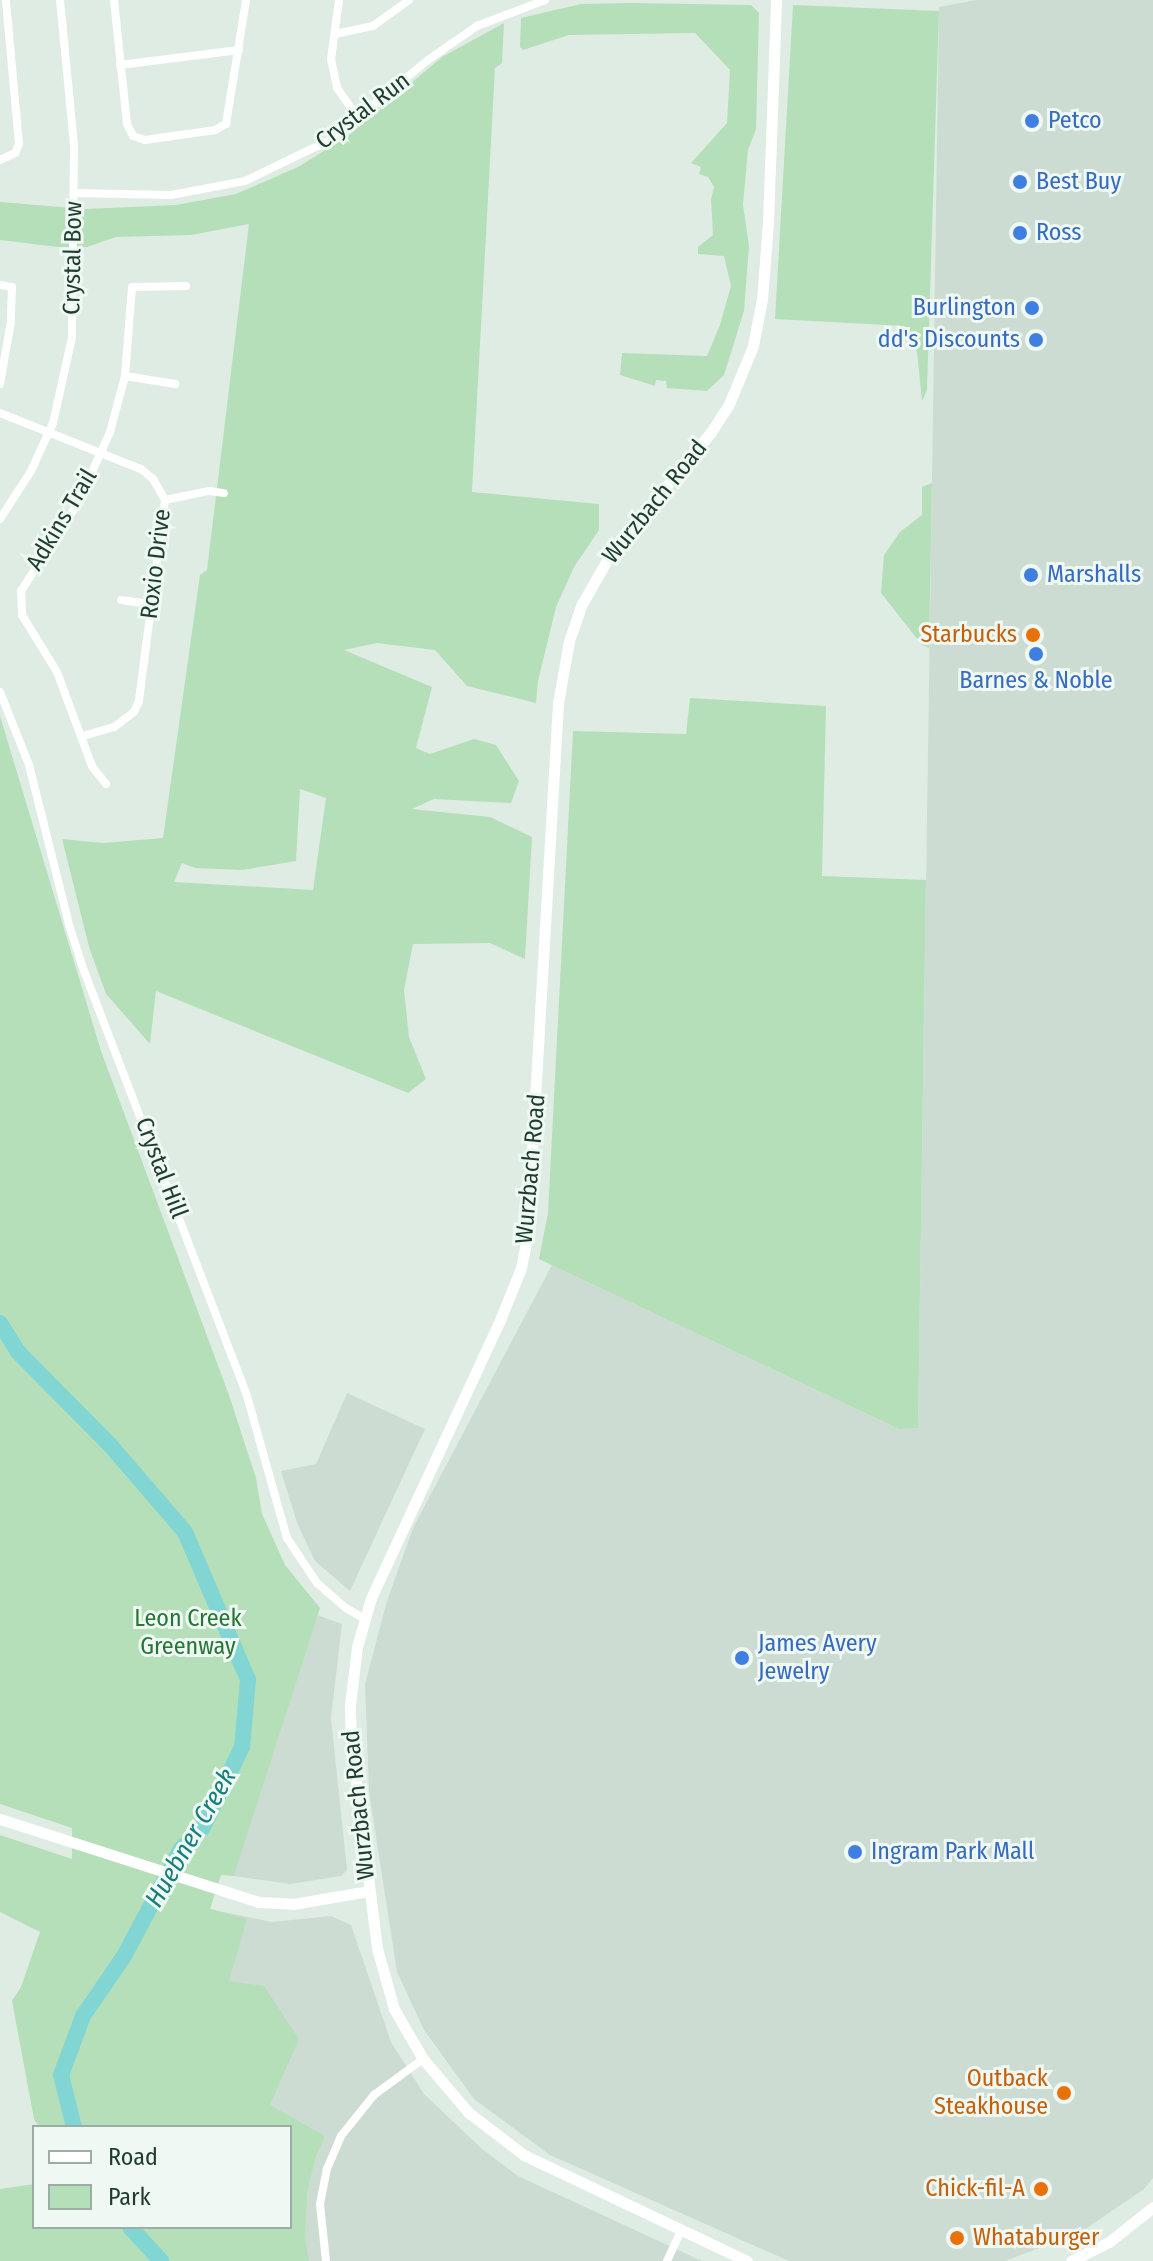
<!DOCTYPE html>
<html>
<head>
<meta charset="utf-8">
<style>
  body { margin:0 }
  #map { position:relative; width:1153px; height:2261px; overflow:hidden; background:#dfece3; font-family:"Fira Sans Condensed",sans-serif }
  div>[style] { position:absolute }
  .built>* { inset:0; background:#cddcd2 }
  .green>* { inset:0; background:#b5dfb9 }
  .river>* { height:16px; margin:-8px; padding:0 8px; transform-origin:8px; border-radius:8px; background:#81d6d4 }
  .street>* { height:8px; margin:-4px; padding:0 4px; transform-origin:4px; border-radius:4px; background:#fff }
  .secondary>* { height:11px; margin:-5.5px; padding:0 5.5px; transform-origin:5.5px; border-radius:5.5px; background:#fff }
  .dots>* { width:22px; height:22px; translate:-50% -50%; box-sizing:border-box; border:4px solid #eff8f2; border-radius:50% }
  span { translate:-50% -50%; white-space:nowrap; text-align:center; line-height:1.15; -webkit-text-stroke:6px #eff8f2; paint-order:stroke }
  .street-label { font-size:24px; color:#1e3d2f }
  .shop-label { font-size:24px; color:#366cbe }
  .left { translate:0 -50%; text-align:left }
  .right { translate:-100% -50%; text-align:right }
  .food-label { font-size:24px; color:#c56008 }
  .park-label { font-size:24px; color:#257736 }
  .water-label { font-size:26px; color:#147e7c; font-style:italic }
  .legend { position:absolute; left:32px; top:2125px; width:260px; height:104px; box-sizing:border-box; background:#eff8f2; border:2px solid #9bada4; margin:0; padding:10px 14px; list-style:none; font-size:24px; color:#1e3d2f }
  .legend li { display:flex; align-items:center; gap:16px; height:40px }
  .legend b { width:40px; border:2px solid #9bada4 }
</style>
</head>
<body>
<div id="map">
  <div class="built">
    <div style="clip-path:polygon(976px 0,1153px 0,1153px 2178px,1144px 2189px,1081px 2232px,1005px 2261px,789px 2261px,550px 2155px,474px 2099px,424px 2030px,397px 1972px,369px 1792px,365px 1684px,387px 1601px,413px 1528px,552px 1265px,899px 1429px,918px 1427px,939px 7px)"></div>
    <div style="clip-path:polygon(347px 1393px,425px 1429px,350px 1591px,315px 1561px,297px 1523px,281px 1471px,316px 1464px)"></div>
    <div style="clip-path:polygon(317px 1615px,342px 1624px,331px 1718px,347px 1870px,341px 1876px,290px 1884px,234px 1876px)"></div>
    <div style="clip-path:polygon(210px 1909px,272px 1922px,331px 1916px,351px 1925px,391px 2042px,424px 2094px,481px 2148px,518px 2176px,702px 2261px,206px 2261px,290px 2227px,290px 2127px,162px 2075px)"></div>
  </div>
  <div class="green">
    <div style="clip-path:polygon(631px 3px,751px 5px,759px 13px,756px 129px,748px 150px,743px 204px,749px 246px,744px 311px,724px 375px,707px 391px,667px 388px,666px 381px,656px 380px,655px 386px,620px 375px,622px 353px,707px 356px,720px 325px,731px 286px,724px 256px,698px 254px,698px 247px,713px 235px,711px 199px,714px 187px,708px 177px,699px 174px,701px 167px,691px 163px,727px 123px,730px 70px,695px 33px,569px 35px,523px 50px,520px 47px,521px 18px,581px 4px)"></div>
    <div style="clip-path:polygon(793px 5px,939px 11px,927px 390px,922px 401px,917px 352px,904px 326px,775px 319px)"></div>
    <div style="clip-path:polygon(evenodd,504px 23px,502px 63px,495px 68px,472px 492px,599px 504px,599px 530px,574px 567px,556px 607px,538px 681px,536px 703px,467px 686px,435px 650px,377px 643px,344px 650px,432px 687px,416px 748px,430px 754px,474px 739px,496px 745px,519px 781px,511px 803px,434px 799px,412px 809px,490px 817px,532px 837px,525px 959px,490px 943px,413px 944px,404px 990px,409px 1037px,426px 1079px,408px 1093px,156px 991px,150px 1044px,106px 994px,89px 947px,62px 839px,103px 843px,163px 838px,200px 575px,207px 570px,249px 224px,191px 235px,116px 237px,87px 247px,58px 247px,0 240px,0 202px,85px 209px,176px 205px,236px 194px,298px 167px,348px 136px,442px 57px,504px 23px,300px 789px,326px 798px,313px 890px,174px 882px,182px 863px,195px 868px,242px 870px,296px 861px,300px 789px)"></div>
    <div style="clip-path:polygon(932px 483px,929px 648px,922px 645px,881px 593px,884px 555px,900px 532px,922px 515px,922px 487px)"></div>
    <div style="clip-path:polygon(690px 698px,826px 706px,822px 876px,926px 880px,918px 1428px,899px 1429px,539px 1259px,548px 1213px,573px 731px,686px 734px)"></div>
    <div style="clip-path:polygon(0 716px,101px 1051px,229px 1395px,256px 1478px,262px 1514px,285px 1565px,320px 1608px,234px 1876px,221px 1875px,210px 1909px,247px 1919px,229px 1981px,264px 1986px,299px 2039px,270px 2105px,325px 2136px,315px 2159px,307px 2193px,305px 2238px,309px 2261px,0 2261px,0 2189px,34px 2184px,34px 2227px,290px 2227px,290px 2127px,39px 2127px,34px 2119px,12px 2001px,21px 1987px,40px 1932px,0 1912px,0 1835px,72px 1859px,72px 1828px,0 1804px)"></div>
  </div>
  <div class="river">
    <div style="left:0;top:1323px;width:34px;rotate:58deg"></div>
    <div style="left:18px;top:1352px;width:132px;rotate:45.3deg"></div>
    <div style="left:111px;top:1446px;width:113px;rotate:49.3deg"></div>
    <div style="left:185px;top:1532px;width:161px;rotate:66.9deg"></div>
    <div style="left:248px;top:1680px;width:67px;rotate:95.1deg"></div>
    <div style="left:242px;top:1747px;width:89px;rotate:116deg"></div>
    <div style="left:203px;top:1827px;width:31px;rotate:135deg"></div>
    <div style="left:181px;top:1849px;width:121px;rotate:118deg"></div>
    <div style="left:124px;top:1956px;width:73px;rotate:124.3deg"></div>
    <div style="left:83px;top:2016px;width:63px;rotate:110.4deg"></div>
    <div style="left:61px;top:2075px;width:54px;rotate:76deg"></div>
    <div style="left:130px;top:2227px;width:46px;rotate:47.6deg"></div>
  </div>
  <div class="street">
    <div style="left:114px;top:0;width:125px;rotate:84deg"></div>
    <div style="left:127px;top:124px;width:13px;rotate:63deg"></div>
    <div style="left:133px;top:136px;width:13px;rotate:18deg"></div>
    <div style="left:145px;top:140px;width:71px;rotate:-8.1deg"></div>
    <div style="left:215px;top:130px;width:13px;rotate:-29deg"></div>
    <div style="left:226px;top:124px;width:126px;rotate:-80.8deg"></div>
    <div style="left:339px;top:0;width:60px;rotate:97.7deg"></div>
    <div style="left:331px;top:59px;width:30px;rotate:78deg"></div>
    <div style="left:337px;top:88px;width:37px;rotate:55deg"></div>
    <div style="left:335px;top:34px;width:39px;rotate:-12deg"></div>
    <div style="left:373px;top:26px;width:44px;rotate:-35.8deg"></div>
    <div style="left:120px;top:65px;width:120px;rotate:-7.2deg"></div>
    <div style="left:0;top:160px;width:17px;rotate:-25deg"></div>
    <div style="left:15px;top:153px;width:10px;rotate:-66deg"></div>
    <div style="left:19px;top:144px;width:145px;rotate:-95.2deg"></div>
    <div style="left:74px;top:193px;width:97px;rotate:1.2deg"></div>
    <div style="left:171px;top:195px;width:75px;rotate:-10.7deg"></div>
    <div style="left:245px;top:181px;width:94px;rotate:-25.8deg"></div>
    <div style="left:330px;top:140px;width:127px;rotate:-39.2deg"></div>
    <div style="left:428px;top:60px;width:60px;rotate:-34.8deg"></div>
    <div style="left:477px;top:26px;width:73px;rotate:-20.9deg"></div>
    <div style="left:0;top:285px;width:12px;rotate:9deg"></div>
    <div style="left:12px;top:287px;width:35px;rotate:92deg"></div>
    <div style="left:11px;top:322px;width:63px;rotate:100.1deg"></div>
    <div style="left:125px;top:376px;width:51px;rotate:9.1deg"></div>
    <div style="left:0;top:413px;width:152px;rotate:21.7deg"></div>
    <div style="left:141px;top:469px;width:16px;rotate:40deg"></div>
    <div style="left:153px;top:479px;width:24px;rotate:60deg"></div>
    <div style="left:165px;top:500px;width:203px;rotate:97.4deg"></div>
    <div style="left:139px;top:701px;width:12px;rotate:114deg"></div>
    <div style="left:134px;top:712px;width:25px;rotate:143deg"></div>
    <div style="left:114px;top:727px;width:32px;rotate:164deg"></div>
    <div style="left:165px;top:500px;width:45px;rotate:-11.6deg"></div>
    <div style="left:209px;top:491px;width:15px;rotate:8deg"></div>
    <div style="left:0;top:519px;width:57px;rotate:-57.1deg"></div>
    <div style="left:31px;top:471px;width:53px;rotate:-65.4deg"></div>
    <div style="left:53px;top:423px;width:88px;rotate:-77.5deg"></div>
    <div style="left:72px;top:337px;width:192px;rotate:-89.4deg"></div>
    <div style="left:74px;top:145px;width:146px;rotate:-95.5deg"></div>
    <div style="left:121px;top:600px;width:30px;rotate:8deg"></div>
    <div style="left:0;top:692px;width:79px;rotate:68.3deg"></div>
    <div style="left:29px;top:765px;width:168px;rotate:75.9deg"></div>
    <div style="left:70px;top:928px;width:45px;rotate:72deg"></div>
    <div style="left:84px;top:971px;width:455px;rotate:69deg"></div>
    <div style="left:247px;top:1396px;width:148px;rotate:74.3deg"></div>
    <div style="left:287px;top:1538px;width:54px;rotate:56.3deg"></div>
    <div style="left:317px;top:1583px;width:38px;rotate:41deg"></div>
    <div style="left:346px;top:1608px;width:20px;rotate:30deg"></div>
    <div style="left:106px;top:784px;width:23px;rotate:-128deg"></div>
    <div style="left:92px;top:766px;width:100px;rotate:-110.4deg"></div>
    <div style="left:57px;top:672px;width:67px;rotate:-121.6deg"></div>
    <div style="left:22px;top:615px;width:24px;rotate:-92deg"></div>
    <div style="left:21px;top:591px;width:105px;rotate:-57.1deg"></div>
    <div style="left:78px;top:503px;width:78px;rotate:-65.7deg"></div>
    <div style="left:110px;top:432px;width:58px;rotate:-75deg"></div>
    <div style="left:125px;top:376px;width:89px;rotate:-85.5deg"></div>
    <div style="left:132px;top:287px;width:54px;rotate:-1.1deg"></div>
    <div style="left:326px;top:2261px;width:57px;rotate:-96deg"></div>
    <div style="left:320px;top:2204px;width:36px;rotate:-79deg"></div>
    <div style="left:327px;top:2169px;width:36px;rotate:-67deg"></div>
    <div style="left:341px;top:2136px;width:53px;rotate:-51.2deg"></div>
    <div style="left:374px;top:2095px;width:61px;rotate:-36.3deg"></div>
    <div style="left:667px;top:2261px;width:33px;rotate:-65deg"></div>
  </div>
  <div class="secondary">
    <div style="left:0;top:1819px;width:271px;rotate:17.8deg"></div>
    <div style="left:258px;top:1902px;width:35px;rotate:3deg"></div>
    <div style="left:293px;top:1904px;width:76px;rotate:-9.8deg"></div>
    <div style="left:747px;top:2261px;width:247px;rotate:-154.6deg"></div>
    <div style="left:524px;top:2155px;width:71px;rotate:-142.5deg"></div>
    <div style="left:468px;top:2112px;width:70px;rotate:-130.3deg"></div>
    <div style="left:423px;top:2059px;width:58px;rotate:-120.1deg"></div>
    <div style="left:394px;top:2009px;width:63px;rotate:-105.6deg"></div>
    <div style="left:377px;top:1948px;width:209px;rotate:-97.2deg"></div>
    <div style="left:351px;top:1741px;width:36px;rotate:-92deg"></div>
    <div style="left:350px;top:1705px;width:58px;rotate:-83.1deg"></div>
    <div style="left:357px;top:1647px;width:51px;rotate:-74.1deg"></div>
    <div style="left:371px;top:1598px;width:306px;rotate:-65.1deg"></div>
    <div style="left:500px;top:1320px;width:56px;rotate:-68deg"></div>
    <div style="left:521px;top:1268px;width:33px;rotate:-79deg"></div>
    <div style="left:527px;top:1236px;width:534px;rotate:-86.67deg"></div>
    <div style="left:558px;top:703px;width:63px;rotate:-79.9deg"></div>
    <div style="left:569px;top:641px;width:39px;rotate:-71deg"></div>
    <div style="left:582px;top:604px;width:59px;rotate:-60.4deg"></div>
    <div style="left:611px;top:553px;width:157px;rotate:-50.4deg"></div>
    <div style="left:711px;top:432px;width:33px;rotate:-57deg"></div>
    <div style="left:729px;top:404px;width:63px;rotate:-67.5deg"></div>
    <div style="left:753px;top:346px;width:48px;rotate:-79.2deg"></div>
    <div style="left:762px;top:299px;width:77px;rotate:-85.5deg"></div>
    <div style="left:768px;top:222px;width:222px;rotate:-87.9deg"></div>
    <div style="left:1071px;top:2261px;width:42px;rotate:-26.6deg"></div>
    <div style="left:1109px;top:2242px;width:56px;rotate:-38.5deg"></div>
  </div>
  <div class="dots">
    <div style="left:1032px;top:121px;background:#3f7fe0"></div>
    <div style="left:1020px;top:182px;background:#3f7fe0"></div>
    <div style="left:1020px;top:233px;background:#3f7fe0"></div>
    <div style="left:1032px;top:308px;background:#3f7fe0"></div>
    <div style="left:1036px;top:340px;background:#3f7fe0"></div>
    <div style="left:1031px;top:575px;background:#3f7fe0"></div>
    <div style="left:1033px;top:635px;background:#e8710a"></div>
    <div style="left:1036px;top:654px;background:#3f7fe0"></div>
    <div style="left:742px;top:1658px;background:#3f7fe0"></div>
    <div style="left:855px;top:1852px;background:#3f7fe0"></div>
    <div style="left:1064px;top:2093px;background:#e8710a"></div>
    <div style="left:1041px;top:2189px;background:#e8710a"></div>
    <div style="left:957px;top:2238px;background:#e8710a"></div>
  </div>
  <div class="street-label">
    <span style="left:363px;top:111px;rotate:-37deg">Crystal Run</span>
    <span style="left:73px;top:258px;rotate:-89deg">Crystal Bow</span>
    <span style="left:655px;top:502px;rotate:-51deg">Wurzbach Road</span>
    <span style="left:62px;top:520px;rotate:-59deg">Adkins Trail</span>
    <span style="left:156px;top:564px;rotate:-83deg">Roxio Drive</span>
    <span style="left:161px;top:1168px;rotate:69deg">Crystal Hill</span>
    <span style="left:531px;top:1169px;rotate:-85deg">Wurzbach Road</span>
    <span style="left:359px;top:1805px;rotate:-96deg">Wurzbach Road</span>
  </div>
  <div class="shop-label">
    <span class="left" style="left:1048px;top:121px">Petco</span>
    <span class="left" style="left:1036px;top:182px">Best Buy</span>
    <span class="left" style="left:1036px;top:233px">Ross</span>
    <span class="right" style="left:1016px;top:308px">Burlington</span>
    <span class="right" style="left:1020px;top:340px">dd's Discounts</span>
    <span class="left" style="left:1047px;top:575px">Marshalls</span>
    <span style="left:1036px;top:681px">Barnes &amp; Noble</span>
    <span class="left" style="left:758px;top:1658px">James Avery<br>Jewelry</span>
    <span class="left" style="left:871px;top:1852px">Ingram Park Mall</span>
  </div>
  <div class="food-label">
    <span class="right" style="left:1017px;top:635px">Starbucks</span>
    <span class="right" style="left:1048px;top:2093px">Outback<br>Steakhouse</span>
    <span class="right" style="left:1025px;top:2189px">Chick-fil-A</span>
    <span class="left" style="left:973px;top:2238px">Whataburger</span>
  </div>
  <div class="park-label">
    <span style="left:188px;top:1633px">Leon Creek<br>Greenway</span>
  </div>
  <div class="water-label">
    <span style="left:191px;top:1838px;rotate:-60deg">Huebner Creek</span>
  </div>
  <ul class="legend">
  <li><b style="height:10px;background:#fff"></b>Road</li>
  <li><b style="height:22px;background:#b5dfb9"></b>Park</li>
  </ul>
</div>
</body>
</html>
